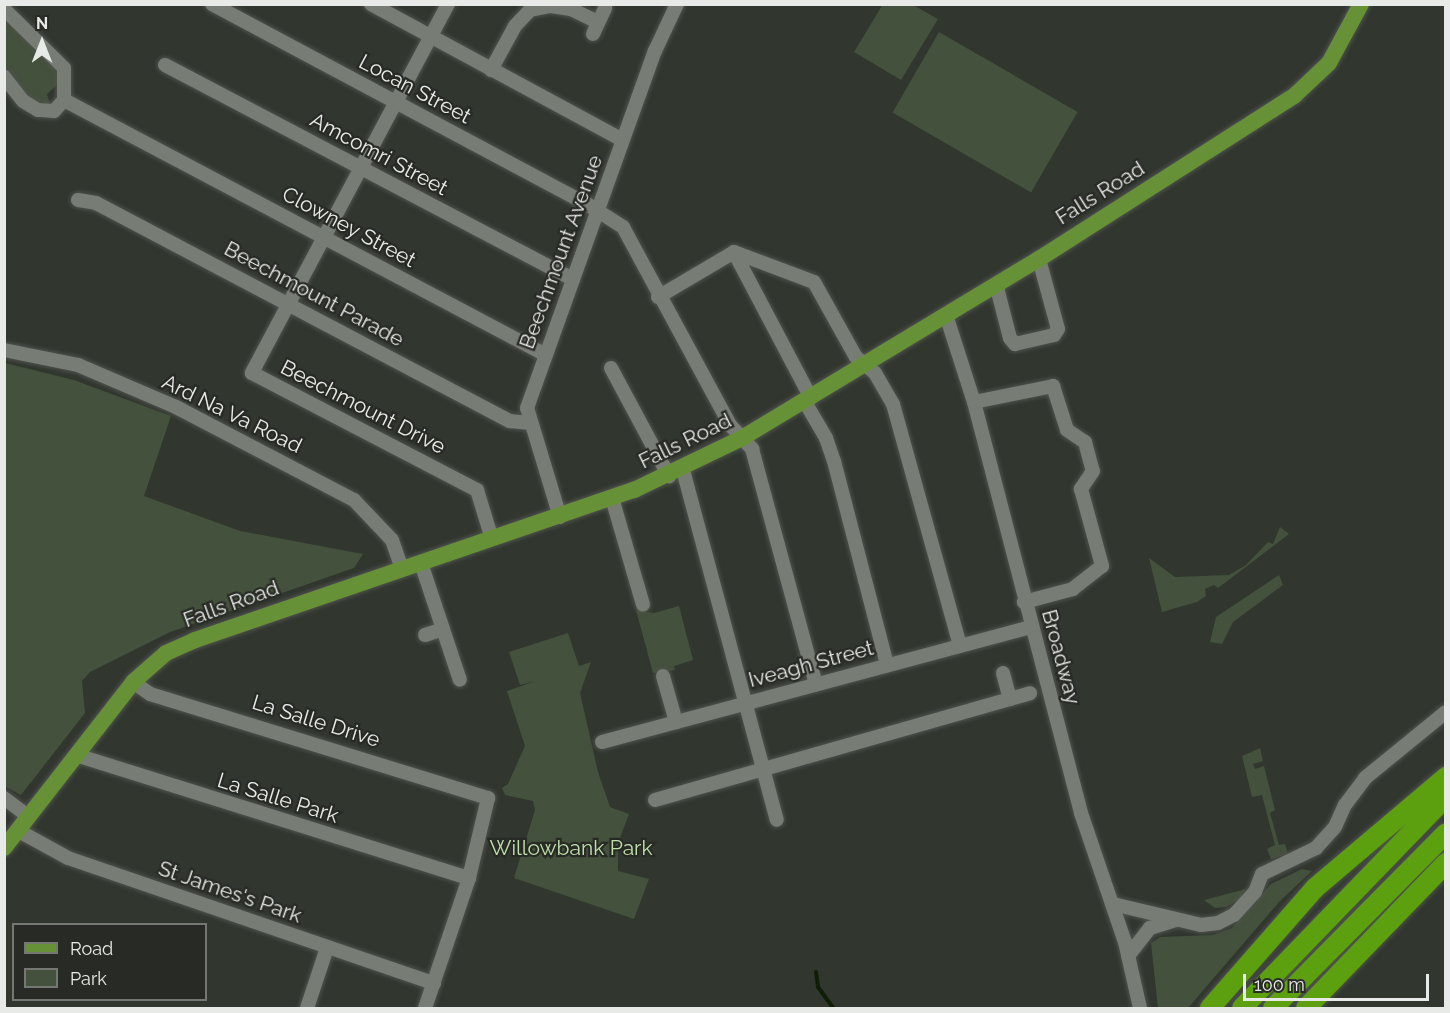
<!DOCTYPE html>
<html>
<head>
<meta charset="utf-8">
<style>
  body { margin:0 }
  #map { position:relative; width:1450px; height:1013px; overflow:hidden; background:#31362f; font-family:Raleway,sans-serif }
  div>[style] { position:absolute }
  .green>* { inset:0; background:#44513c; transform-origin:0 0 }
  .stream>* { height:4px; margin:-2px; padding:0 2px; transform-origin:2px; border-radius:2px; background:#101e05 }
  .roads { filter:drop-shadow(0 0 2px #4f524d) drop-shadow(0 0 2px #4f524d) }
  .minor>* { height:14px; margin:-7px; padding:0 7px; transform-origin:7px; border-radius:7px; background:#777c74 }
  .major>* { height:16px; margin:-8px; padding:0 8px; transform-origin:8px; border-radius:8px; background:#679137 }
  .highway>* { height:20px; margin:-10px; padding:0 10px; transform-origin:10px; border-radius:10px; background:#5c9f0f }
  span { translate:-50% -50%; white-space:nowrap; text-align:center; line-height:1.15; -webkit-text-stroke:4.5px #282b25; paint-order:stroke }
  .street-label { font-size:21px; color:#e7eae6 }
  .park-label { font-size:21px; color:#bfdfab }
  .frame { position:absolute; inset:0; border:6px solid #e7eae6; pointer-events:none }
  .legend { position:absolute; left:12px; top:923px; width:195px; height:78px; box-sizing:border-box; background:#282b25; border:2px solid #747772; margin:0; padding:8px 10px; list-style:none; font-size:18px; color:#e7eae6 }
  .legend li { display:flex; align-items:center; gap:12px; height:30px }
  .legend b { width:30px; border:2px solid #747772 }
  .north { position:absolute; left:12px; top:12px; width:60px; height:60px; -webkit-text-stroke:4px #282b25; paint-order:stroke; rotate:0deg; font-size:16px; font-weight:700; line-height:24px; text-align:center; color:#e7eae6 }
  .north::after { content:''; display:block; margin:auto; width:21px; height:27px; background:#e7eae6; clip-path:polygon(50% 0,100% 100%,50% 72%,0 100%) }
  .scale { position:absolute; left:1243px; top:974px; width:186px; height:27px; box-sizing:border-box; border:3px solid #e7eae6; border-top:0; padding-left:8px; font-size:18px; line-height:21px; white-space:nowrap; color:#e7eae6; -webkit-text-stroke:4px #282b25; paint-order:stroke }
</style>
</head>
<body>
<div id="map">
  <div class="green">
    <div style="clip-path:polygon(883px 4px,913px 5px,938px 19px,901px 80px,854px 52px)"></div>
    <div style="clip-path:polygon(4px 15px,60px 73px,58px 84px,47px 94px,50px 105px,30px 98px,5px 67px)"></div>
    <div style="left:939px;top:32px;width:160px;height:93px;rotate:30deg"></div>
    <div style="clip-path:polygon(5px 363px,74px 380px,171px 416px,144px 496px,240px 531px,363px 554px,354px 568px,170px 632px,90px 672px,82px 681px,85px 713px,21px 795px,4px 786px)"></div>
    <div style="clip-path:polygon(1280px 527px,1289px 534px,1218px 588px,1214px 585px,1205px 589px,1206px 596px,1197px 602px,1162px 612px,1149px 558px,1175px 577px,1229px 575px,1246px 565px,1268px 542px,1273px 544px)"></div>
    <div style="clip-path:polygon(1279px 575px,1283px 585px,1233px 622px,1222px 644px,1210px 642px,1216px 617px)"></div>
    <div style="clip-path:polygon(679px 606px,693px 660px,674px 666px,675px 670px,653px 673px,636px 610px,654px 613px)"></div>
    <div style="clip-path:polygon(568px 633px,579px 666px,591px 662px,580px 693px,598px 772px,610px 807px,629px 814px,618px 843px,618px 871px,649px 879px,634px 919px,514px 878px,535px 810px,533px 801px,505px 795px,502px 788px,508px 784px,525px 746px,507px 691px,535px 681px,520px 685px,509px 652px)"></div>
    <div style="clip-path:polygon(1260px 748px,1263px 761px,1253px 764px,1255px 769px,1264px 766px,1275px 810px,1270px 813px,1279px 845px,1285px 844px,1288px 854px,1271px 859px,1267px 849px,1275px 845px,1262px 795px,1252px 797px,1242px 756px)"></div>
    <div style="clip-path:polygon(1302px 869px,1312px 871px,1280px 901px,1188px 1008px,1158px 1008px,1151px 943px,1160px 937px,1213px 935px,1232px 928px,1271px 884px)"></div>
    <div style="clip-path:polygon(1246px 889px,1240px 899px,1226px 907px,1215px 908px,1204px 900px)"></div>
  </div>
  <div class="stream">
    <div style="left:816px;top:972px;width:15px;rotate:82deg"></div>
    <div style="left:818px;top:987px;width:26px;rotate:54deg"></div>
  </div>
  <div class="roads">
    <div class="minor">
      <div style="left:212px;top:4px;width:425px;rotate:28.1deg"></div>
      <div style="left:587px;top:204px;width:43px;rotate:32.6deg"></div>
      <div style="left:623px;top:227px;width:225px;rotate:61.6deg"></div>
      <div style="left:730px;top:425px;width:33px;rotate:47deg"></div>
      <div style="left:752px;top:449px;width:244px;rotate:74.8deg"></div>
      <div style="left:371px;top:4px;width:286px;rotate:28.4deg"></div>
      <div style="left:448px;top:4px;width:418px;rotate:118deg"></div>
      <div style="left:252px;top:373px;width:254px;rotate:27.5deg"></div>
      <div style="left:477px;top:490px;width:51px;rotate:73deg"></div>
      <div style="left:4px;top:9px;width:84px;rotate:44.5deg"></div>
      <div style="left:64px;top:68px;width:32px;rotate:90deg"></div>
      <div style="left:64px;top:100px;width:15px;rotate:132deg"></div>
      <div style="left:54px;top:111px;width:16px;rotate:-176deg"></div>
      <div style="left:38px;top:110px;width:17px;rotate:-149deg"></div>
      <div style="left:23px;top:101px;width:31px;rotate:-128deg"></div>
      <div style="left:593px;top:34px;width:29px;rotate:-65deg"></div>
      <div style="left:165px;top:65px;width:461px;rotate:27.7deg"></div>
      <div style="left:491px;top:70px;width:50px;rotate:-61.4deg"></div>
      <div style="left:515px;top:26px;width:22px;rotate:-47deg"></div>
      <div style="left:530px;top:10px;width:21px;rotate:-11deg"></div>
      <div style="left:551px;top:6px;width:20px;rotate:9deg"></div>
      <div style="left:571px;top:9px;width:30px;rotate:26deg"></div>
      <div style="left:64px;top:100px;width:545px;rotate:27.88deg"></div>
      <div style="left:78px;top:200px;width:18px;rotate:9deg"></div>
      <div style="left:96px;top:203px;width:468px;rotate:27.8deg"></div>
      <div style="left:510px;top:421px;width:20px;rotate:6deg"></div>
      <div style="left:734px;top:252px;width:165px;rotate:62.2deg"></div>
      <div style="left:996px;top:284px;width:56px;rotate:75.5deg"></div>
      <div style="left:1010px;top:338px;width:8px;rotate:50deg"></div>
      <div style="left:1015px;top:344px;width:40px;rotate:-13deg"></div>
      <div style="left:1054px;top:335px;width:7px;rotate:-56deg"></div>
      <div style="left:1058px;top:329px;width:73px;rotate:-105.2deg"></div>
      <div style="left:658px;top:297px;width:88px;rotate:-30.6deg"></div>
      <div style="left:734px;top:252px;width:85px;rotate:20.6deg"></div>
      <div style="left:814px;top:282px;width:86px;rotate:60.8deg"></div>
      <div style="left:856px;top:357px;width:25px;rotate:40deg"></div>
      <div style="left:875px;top:373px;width:36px;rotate:60deg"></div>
      <div style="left:893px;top:404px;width:251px;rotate:74.5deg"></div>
      <div style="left:946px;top:315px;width:91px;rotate:72.2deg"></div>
      <div style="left:974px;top:402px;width:425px;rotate:75.4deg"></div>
      <div style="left:1081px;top:813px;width:136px;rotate:71.2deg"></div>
      <div style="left:1125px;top:942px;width:68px;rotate:77.2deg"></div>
      <div style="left:4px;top:350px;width:76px;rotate:11.5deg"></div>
      <div style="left:78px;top:365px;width:107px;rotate:23.2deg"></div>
      <div style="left:176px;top:407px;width:201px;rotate:27.6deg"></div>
      <div style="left:354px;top:500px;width:55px;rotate:46.5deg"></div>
      <div style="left:392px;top:540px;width:31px;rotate:71deg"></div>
      <div style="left:611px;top:368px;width:123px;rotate:61.8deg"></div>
      <div style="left:805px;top:402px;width:42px;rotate:59.7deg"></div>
      <div style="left:826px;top:438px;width:24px;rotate:71deg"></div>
      <div style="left:834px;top:461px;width:211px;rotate:75.4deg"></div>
      <div style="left:974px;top:402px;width:81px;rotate:-11.4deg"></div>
      <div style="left:1053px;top:386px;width:46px;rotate:72.3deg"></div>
      <div style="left:1067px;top:430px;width:22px;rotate:34deg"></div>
      <div style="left:1085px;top:442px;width:30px;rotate:75deg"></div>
      <div style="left:1093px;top:471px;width:22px;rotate:124deg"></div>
      <div style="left:1081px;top:489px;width:80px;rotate:74.7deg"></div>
      <div style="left:1102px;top:566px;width:37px;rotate:142deg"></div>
      <div style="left:1073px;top:589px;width:51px;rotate:165.1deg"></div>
      <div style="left:683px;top:470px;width:362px;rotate:75deg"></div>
      <div style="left:612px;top:498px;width:111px;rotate:73.8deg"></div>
      <div style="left:560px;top:517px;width:114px;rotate:-106.8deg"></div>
      <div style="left:527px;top:408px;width:379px;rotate:-70.3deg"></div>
      <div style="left:655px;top:51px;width:52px;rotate:-64.9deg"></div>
      <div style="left:421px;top:563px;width:123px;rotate:71.6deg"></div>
      <div style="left:425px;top:635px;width:19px;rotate:-18deg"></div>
      <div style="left:1003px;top:673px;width:27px;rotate:75deg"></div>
      <div style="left:663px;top:676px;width:48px;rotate:74.2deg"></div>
      <div style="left:133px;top:682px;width:21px;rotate:35deg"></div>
      <div style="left:150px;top:694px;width:354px;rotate:17.1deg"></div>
      <div style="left:488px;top:798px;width:82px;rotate:103.4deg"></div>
      <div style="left:469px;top:878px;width:137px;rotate:108.7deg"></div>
      <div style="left:602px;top:742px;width:444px;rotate:-15deg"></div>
      <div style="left:76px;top:755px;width:412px;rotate:17.4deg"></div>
      <div style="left:4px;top:798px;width:30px;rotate:37deg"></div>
      <div style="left:655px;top:800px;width:390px;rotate:-15.9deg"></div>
      <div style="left:17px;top:830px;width:58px;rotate:28.8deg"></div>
      <div style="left:68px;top:858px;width:387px;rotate:18.9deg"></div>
      <div style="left:1113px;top:904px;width:90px;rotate:13.4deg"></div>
      <div style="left:1201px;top:925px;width:17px;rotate:-7deg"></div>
      <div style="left:1218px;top:923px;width:18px;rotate:-27deg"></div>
      <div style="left:1234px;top:915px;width:31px;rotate:-48deg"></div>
      <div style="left:1255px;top:892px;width:19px;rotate:-69deg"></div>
      <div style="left:1262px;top:874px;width:60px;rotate:-25.7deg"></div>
      <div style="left:1316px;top:848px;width:28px;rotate:-48deg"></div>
      <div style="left:1335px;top:827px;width:24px;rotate:-66deg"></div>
      <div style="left:1345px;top:805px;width:34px;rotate:-53deg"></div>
      <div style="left:1365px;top:778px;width:104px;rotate:-39.2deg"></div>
      <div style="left:1128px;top:956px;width:36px;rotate:-52deg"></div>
      <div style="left:1150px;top:928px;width:27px;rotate:-17deg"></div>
      <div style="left:307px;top:1008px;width:63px;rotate:-71.6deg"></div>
    </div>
    <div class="major">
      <div style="left:4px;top:848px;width:210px;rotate:-52.1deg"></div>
      <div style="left:133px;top:682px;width:44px;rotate:-41.3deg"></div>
      <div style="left:166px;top:653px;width:32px;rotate:-24deg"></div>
      <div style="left:195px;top:640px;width:464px;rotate:-18.9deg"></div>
      <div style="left:634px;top:490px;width:120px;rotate:-25.7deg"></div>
      <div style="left:742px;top:438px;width:347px;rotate:-31.1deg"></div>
      <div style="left:1039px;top:259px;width:303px;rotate:-32.6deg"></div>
      <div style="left:1294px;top:96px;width:48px;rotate:-43.3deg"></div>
      <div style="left:1329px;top:63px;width:67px;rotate:-61.5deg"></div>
    </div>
    <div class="highway">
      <div style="left:1210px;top:1008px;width:159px;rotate:-48.8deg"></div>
      <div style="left:1315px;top:888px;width:172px;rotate:-40.3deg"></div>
      <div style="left:1242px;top:1008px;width:293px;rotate:-46deg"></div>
      <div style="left:1273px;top:1008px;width:246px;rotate:-45.3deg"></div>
      <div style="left:1306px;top:1008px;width:202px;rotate:-46deg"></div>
    </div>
  </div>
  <div class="street-label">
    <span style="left:415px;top:89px;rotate:28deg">Locan Street</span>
    <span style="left:379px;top:154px;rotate:28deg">Amcomri Street</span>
    <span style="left:1100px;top:193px;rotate:-32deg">Falls Road</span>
    <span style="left:349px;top:227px;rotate:28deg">Clowney Street</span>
    <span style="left:561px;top:252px;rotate:-70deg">Beechmount Avenue</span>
    <span style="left:314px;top:294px;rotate:28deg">Beechmount Parade</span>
    <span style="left:363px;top:407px;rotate:27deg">Beechmount Drive</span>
    <span style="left:232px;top:414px;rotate:26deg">Ard Na Va Road</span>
    <span style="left:685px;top:441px;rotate:-26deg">Falls Road</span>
    <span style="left:231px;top:604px;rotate:-20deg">Falls Road</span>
    <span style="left:1061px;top:657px;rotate:75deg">Broadway</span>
    <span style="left:811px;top:664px;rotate:-15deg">Iveagh Street</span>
    <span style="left:316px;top:721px;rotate:17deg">La Salle Drive</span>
    <span style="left:278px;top:798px;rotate:17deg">La Salle Park</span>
    <span style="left:230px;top:892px;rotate:19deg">St James's Park</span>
  </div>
  <div class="park-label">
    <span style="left:571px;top:848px">Willowbank Park</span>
  </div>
  <div class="frame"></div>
  <ul class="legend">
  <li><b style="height:8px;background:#679137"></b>Road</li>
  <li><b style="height:16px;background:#44513c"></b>Park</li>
  </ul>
  <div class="north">N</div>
  <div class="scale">100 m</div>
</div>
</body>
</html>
